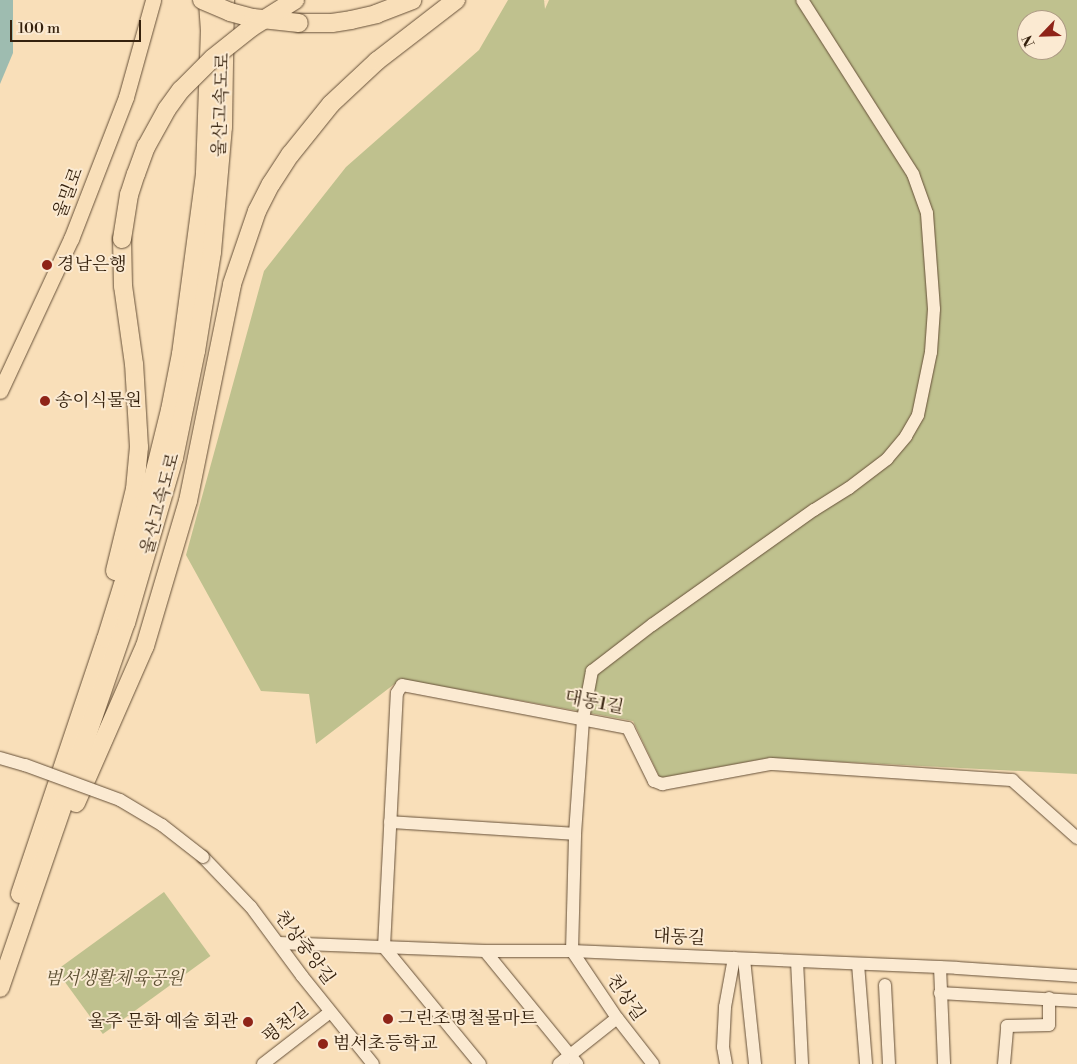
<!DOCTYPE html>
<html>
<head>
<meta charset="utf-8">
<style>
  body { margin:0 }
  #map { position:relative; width:1077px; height:1064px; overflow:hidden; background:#f9dfb9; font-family:"Libre Bodoni","Noto Serif KR",serif }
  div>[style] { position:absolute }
  .green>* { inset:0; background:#bfc18e; transform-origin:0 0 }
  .water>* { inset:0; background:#9ebcb0 }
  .roads { filter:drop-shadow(0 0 1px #665038) drop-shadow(0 0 1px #665038) }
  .minor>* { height:12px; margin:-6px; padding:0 6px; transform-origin:6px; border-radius:6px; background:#fbead2 }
  .major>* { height:15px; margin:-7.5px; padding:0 7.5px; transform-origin:7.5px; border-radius:7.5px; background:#f9dfb9 }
  .highway>* { height:18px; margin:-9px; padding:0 9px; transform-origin:9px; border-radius:9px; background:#f9dfb9 }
  .bridges { filter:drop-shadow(0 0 1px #665038) drop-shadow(0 0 1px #665038) }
  .minor-bridge>* { height:12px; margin:-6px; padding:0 6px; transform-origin:6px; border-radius:6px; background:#fbead2 }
  .highway-bridge>* { height:18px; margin:-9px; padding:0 9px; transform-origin:9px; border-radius:9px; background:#f9dfb9 }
  .dots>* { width:14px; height:14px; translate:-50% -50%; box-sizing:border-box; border:2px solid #fbead2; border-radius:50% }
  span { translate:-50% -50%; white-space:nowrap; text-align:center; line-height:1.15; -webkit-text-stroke:4px #fbead2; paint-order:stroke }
  .street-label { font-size:18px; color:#35210d }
  .poi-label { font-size:18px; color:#35210d }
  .left { translate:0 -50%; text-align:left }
  .right { translate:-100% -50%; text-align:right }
  .park-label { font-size:18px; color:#5e5134; font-style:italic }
  .north { position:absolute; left:1017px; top:10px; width:50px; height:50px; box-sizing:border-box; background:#fbead2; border:1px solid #ac9a83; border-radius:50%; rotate:246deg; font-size:14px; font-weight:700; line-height:20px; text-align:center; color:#35210d }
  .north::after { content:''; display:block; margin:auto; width:18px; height:22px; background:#8f2418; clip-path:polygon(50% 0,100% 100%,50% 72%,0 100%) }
  .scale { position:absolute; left:10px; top:20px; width:131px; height:22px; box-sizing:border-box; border:2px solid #35210d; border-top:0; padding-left:6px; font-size:15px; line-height:18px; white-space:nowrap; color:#35210d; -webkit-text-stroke:4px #fbead2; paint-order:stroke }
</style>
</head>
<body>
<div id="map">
  <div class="green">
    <div style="clip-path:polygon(evenodd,508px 0,544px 0,545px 9px,549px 0,1077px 0,1077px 774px,768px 758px,660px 778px,633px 721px,401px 679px,316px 744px,309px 694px,261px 691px,186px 555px,264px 271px,346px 167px,479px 50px,508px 0,1027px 20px,1057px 20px,1057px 50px,1027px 50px,1027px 20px)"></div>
    <div style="left:164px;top:892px;width:79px;height:133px;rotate:54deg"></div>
  </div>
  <div class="water">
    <div style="clip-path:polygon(0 0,13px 0,13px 53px,0 84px)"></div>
  </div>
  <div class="roads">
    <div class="minor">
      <div style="left:390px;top:822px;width:185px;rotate:3.7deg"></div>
      <div style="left:203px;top:857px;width:69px;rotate:46.2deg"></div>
      <div style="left:251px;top:907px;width:86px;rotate:53.5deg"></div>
      <div style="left:302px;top:976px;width:113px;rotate:51.1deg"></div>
      <div style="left:279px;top:943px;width:206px;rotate:2.2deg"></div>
      <div style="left:485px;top:951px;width:87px"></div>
      <div style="left:572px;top:951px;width:385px;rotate:2.5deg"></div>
      <div style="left:957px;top:968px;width:120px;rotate:3.8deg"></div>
      <div style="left:485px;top:951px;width:146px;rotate:50.8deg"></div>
      <div style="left:744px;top:959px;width:106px;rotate:84deg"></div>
      <div style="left:797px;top:961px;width:103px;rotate:87.2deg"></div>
      <div style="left:858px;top:964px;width:100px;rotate:85.4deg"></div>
      <div style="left:940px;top:967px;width:97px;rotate:87.6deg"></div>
      <div style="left:885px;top:985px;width:79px;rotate:87.1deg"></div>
      <div style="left:940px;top:993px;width:137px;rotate:3.3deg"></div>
      <div style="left:263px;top:1064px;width:85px;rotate:-37.8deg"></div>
      <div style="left:480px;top:1064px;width:151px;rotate:-129.4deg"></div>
      <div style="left:384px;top:947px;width:254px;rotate:-87.1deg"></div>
      <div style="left:397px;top:693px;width:9px;rotate:-58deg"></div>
      <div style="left:402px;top:685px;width:230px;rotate:10.8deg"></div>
      <div style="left:628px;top:728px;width:59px;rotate:63.9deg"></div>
      <div style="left:654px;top:781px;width:9px;rotate:21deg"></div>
      <div style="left:662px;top:784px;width:111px;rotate:-10.4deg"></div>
      <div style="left:771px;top:764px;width:242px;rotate:3.8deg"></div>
      <div style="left:1012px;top:780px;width:87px;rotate:41.7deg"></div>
      <div style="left:559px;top:1064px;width:74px;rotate:-38.4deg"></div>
      <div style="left:653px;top:1064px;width:58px;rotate:-128deg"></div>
      <div style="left:617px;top:1018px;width:81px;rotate:-123.9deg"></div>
      <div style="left:572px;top:951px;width:117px;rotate:-88.5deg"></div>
      <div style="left:575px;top:834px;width:115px;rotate:-86deg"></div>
      <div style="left:583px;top:719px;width:49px;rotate:-79.4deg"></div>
      <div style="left:592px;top:671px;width:76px;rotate:-37.5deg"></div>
      <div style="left:652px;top:625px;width:199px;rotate:-35.4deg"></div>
      <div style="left:814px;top:510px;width:41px;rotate:-32.2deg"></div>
      <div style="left:849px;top:488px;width:48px;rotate:-37.3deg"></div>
      <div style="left:887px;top:459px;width:30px;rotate:-50deg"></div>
      <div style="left:906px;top:436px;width:24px;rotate:-60deg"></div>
      <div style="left:918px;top:415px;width:64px;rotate:-78.3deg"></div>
      <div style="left:931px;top:352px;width:43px;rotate:-86deg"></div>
      <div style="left:934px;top:309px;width:96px;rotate:-94.2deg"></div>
      <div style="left:927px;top:213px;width:41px;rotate:-109.7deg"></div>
      <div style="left:913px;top:174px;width:206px;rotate:-122.5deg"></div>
      <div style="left:726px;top:1064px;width:17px;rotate:-100deg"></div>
      <div style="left:723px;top:1047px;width:40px;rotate:-87.1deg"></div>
      <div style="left:725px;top:1007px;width:50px;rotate:-79.6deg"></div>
      <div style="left:1004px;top:1064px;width:38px;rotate:-85deg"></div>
      <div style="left:1007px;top:1026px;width:42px;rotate:-1.4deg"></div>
      <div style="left:1049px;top:1025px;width:27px;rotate:-90deg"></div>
    </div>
    <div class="major">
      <div style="left:0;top:391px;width:168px;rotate:-65deg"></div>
      <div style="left:71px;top:239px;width:152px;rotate:-68.8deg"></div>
      <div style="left:126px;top:97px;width:101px;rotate:-74.4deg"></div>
    </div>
    <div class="highway">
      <div style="left:299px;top:23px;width:33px"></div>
      <div style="left:332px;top:23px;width:19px;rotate:-9deg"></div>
      <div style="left:351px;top:20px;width:26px;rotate:-13deg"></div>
      <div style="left:376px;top:14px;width:39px;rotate:-21deg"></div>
      <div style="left:115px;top:571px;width:84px;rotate:-76.3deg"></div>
      <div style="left:135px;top:489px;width:42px;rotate:-84.6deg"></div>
      <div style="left:139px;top:447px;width:83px;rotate:-93.4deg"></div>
      <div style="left:134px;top:364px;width:79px;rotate:-98deg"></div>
      <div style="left:123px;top:286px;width:47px;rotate:-91.2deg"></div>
      <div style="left:76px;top:803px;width:171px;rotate:-66.3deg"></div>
      <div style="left:145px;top:646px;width:151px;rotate:-73.5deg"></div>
      <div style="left:188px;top:501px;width:221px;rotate:-78.5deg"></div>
      <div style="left:232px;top:284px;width:77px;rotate:-71.1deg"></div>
      <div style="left:257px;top:211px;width:30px;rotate:-63deg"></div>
      <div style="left:271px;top:184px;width:35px;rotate:-57deg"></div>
      <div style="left:290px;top:155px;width:65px;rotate:-51.2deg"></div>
      <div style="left:331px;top:104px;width:63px;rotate:-43.1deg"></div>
      <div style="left:377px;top:61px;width:100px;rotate:-37.7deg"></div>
      <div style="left:20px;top:894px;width:269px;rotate:-71.4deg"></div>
      <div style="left:106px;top:639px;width:121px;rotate:-72.8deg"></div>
      <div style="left:142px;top:523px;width:116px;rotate:-76.1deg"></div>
      <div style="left:170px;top:410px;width:57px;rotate:-78.9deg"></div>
      <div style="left:181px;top:354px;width:183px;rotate:-82.4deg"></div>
      <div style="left:205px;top:173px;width:142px;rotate:-88deg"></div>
      <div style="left:210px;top:31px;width:31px;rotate:-94deg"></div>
      <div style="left:0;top:988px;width:386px;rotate:-71deg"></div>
      <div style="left:126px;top:623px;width:172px;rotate:-73.8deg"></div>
      <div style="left:174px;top:458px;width:109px;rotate:-78.4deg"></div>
      <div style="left:196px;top:351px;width:100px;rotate:-80.8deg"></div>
      <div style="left:212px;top:252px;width:125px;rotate:-85deg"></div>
      <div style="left:223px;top:127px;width:127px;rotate:-89.1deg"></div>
    </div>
  </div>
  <div class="bridges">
    <div class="minor-bridge">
      <div style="left:0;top:758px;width:26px;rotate:16deg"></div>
      <div style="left:25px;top:765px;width:101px;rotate:20.2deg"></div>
      <div style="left:120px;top:800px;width:49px;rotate:30.8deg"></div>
      <div style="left:162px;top:825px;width:52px;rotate:38deg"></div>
    </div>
    <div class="highway-bridge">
      <div style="left:202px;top:0;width:30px;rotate:23deg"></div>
      <div style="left:230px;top:12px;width:24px;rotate:15deg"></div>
      <div style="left:253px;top:18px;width:46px;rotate:6.2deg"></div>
      <div style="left:122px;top:239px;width:45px;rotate:-81deg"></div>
      <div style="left:129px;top:195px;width:22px;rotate:-72deg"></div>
      <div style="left:136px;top:174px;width:29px;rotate:-70deg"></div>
      <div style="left:146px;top:147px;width:43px;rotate:-61.1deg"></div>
      <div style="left:167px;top:109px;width:24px;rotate:-54deg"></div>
      <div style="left:181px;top:90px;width:45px;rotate:-45deg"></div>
      <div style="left:213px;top:58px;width:50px;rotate:-38.5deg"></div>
      <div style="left:252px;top:27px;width:51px;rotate:-32.1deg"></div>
    </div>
  </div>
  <div class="dots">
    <div style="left:47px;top:265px;background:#8f2418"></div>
    <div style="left:45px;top:401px;background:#8f2418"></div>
    <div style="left:388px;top:1019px;background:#8f2418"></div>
    <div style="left:248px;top:1022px;background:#8f2418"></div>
    <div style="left:323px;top:1044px;background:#8f2418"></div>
  </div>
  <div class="street-label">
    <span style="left:222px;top:105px;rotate:-88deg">울산고속도로</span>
    <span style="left:69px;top:193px;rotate:-69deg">울밀로</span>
    <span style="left:161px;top:504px;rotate:-75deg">울산고속도로</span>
    <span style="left:594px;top:703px;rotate:11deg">대동1길</span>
    <span style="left:679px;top:938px;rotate:3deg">대동길</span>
    <span style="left:304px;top:948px;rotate:53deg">천상중앙길</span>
    <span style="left:625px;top:998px;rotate:55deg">천상길</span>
    <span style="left:286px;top:1024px;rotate:-38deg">평천길</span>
  </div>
  <div class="poi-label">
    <span class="left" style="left:57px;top:265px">경남은행</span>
    <span class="left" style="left:55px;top:401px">송이식물원</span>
    <span class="left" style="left:398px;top:1019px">그린조명철물마트</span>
    <span class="right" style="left:238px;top:1022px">울주 문화 예술 회관</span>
    <span class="left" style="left:333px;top:1044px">범서초등학교</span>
  </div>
  <div class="park-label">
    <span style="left:114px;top:979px">범서생활체육공원</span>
  </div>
  <div class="north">N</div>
  <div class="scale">100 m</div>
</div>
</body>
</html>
